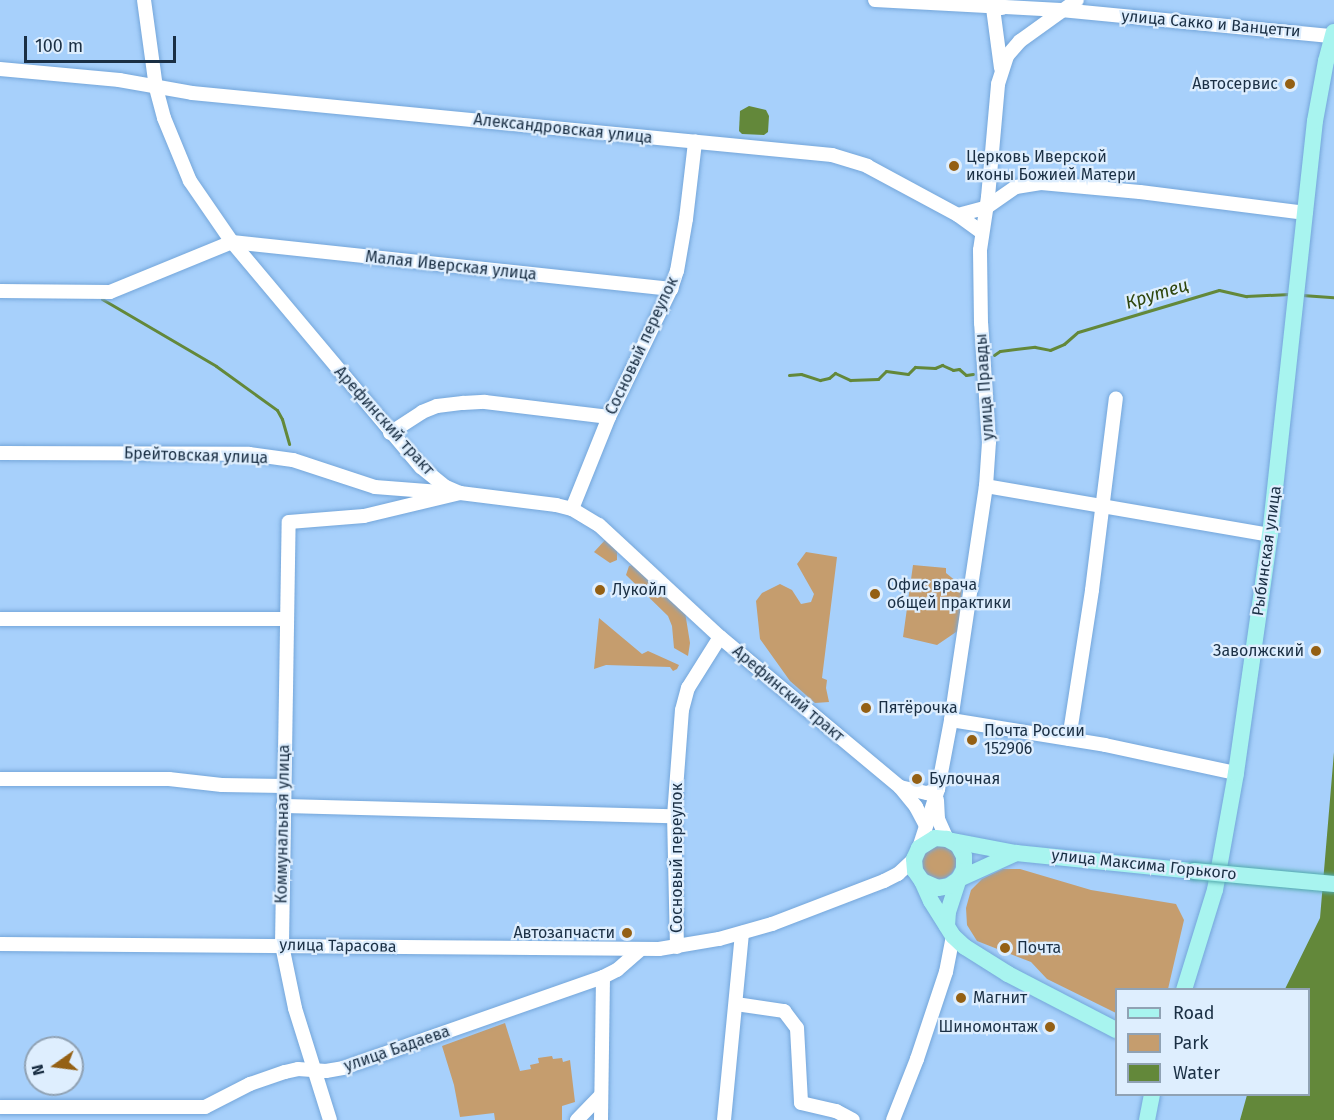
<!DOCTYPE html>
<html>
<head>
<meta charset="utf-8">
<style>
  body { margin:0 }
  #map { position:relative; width:1334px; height:1120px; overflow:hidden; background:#a7d0fb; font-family:"Fira Sans",sans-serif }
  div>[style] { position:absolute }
  .green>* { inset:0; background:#c59d6e }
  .round { border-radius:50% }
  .water>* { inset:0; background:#63883a }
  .stream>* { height:3px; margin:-1.5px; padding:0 1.5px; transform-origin:1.5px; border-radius:1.5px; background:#63883a }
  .roads { filter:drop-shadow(0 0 2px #74a6da) drop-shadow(0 0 2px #74a6da) }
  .minor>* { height:14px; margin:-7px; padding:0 7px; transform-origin:7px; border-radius:7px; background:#fff }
  .major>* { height:16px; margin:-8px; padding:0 8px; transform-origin:8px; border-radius:8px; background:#a8f4ef }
  .bridges { filter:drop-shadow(0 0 2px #51aaad) drop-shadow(0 0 2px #51aaad) }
  .major-bridge>* { height:16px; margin:-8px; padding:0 8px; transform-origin:8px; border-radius:8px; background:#a8f4ef }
  .dots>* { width:16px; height:16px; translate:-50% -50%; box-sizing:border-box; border:3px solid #deeefe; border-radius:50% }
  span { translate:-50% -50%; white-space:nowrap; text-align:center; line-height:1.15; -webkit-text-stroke:4.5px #deeefe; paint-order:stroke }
  .street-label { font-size:16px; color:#1a2f44 }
  .poi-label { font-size:16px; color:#1a2f44 }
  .right { translate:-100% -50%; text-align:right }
  .left { translate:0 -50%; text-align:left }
  .water-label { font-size:18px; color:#2d450c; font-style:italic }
  .legend { position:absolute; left:1115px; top:988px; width:195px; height:108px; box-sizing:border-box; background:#deeefe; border:2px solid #90a2b4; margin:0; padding:8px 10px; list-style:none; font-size:18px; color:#1a2f44 }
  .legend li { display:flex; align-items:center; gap:12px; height:30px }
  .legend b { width:30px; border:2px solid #90a2b4 }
  .north { position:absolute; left:24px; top:1036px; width:60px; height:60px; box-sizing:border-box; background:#deeefe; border:2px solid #90a2b4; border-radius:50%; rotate:256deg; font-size:16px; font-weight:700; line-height:24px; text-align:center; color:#1a2f44 }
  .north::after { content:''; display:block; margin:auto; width:21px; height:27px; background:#946014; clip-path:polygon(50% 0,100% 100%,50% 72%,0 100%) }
  .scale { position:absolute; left:24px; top:36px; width:152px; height:27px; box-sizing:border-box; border:3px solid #1a2f44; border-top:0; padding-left:8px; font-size:18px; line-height:21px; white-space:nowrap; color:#1a2f44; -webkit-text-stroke:4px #deeefe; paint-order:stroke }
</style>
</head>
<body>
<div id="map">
  <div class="green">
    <div style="clip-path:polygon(606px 539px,617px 549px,617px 560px,610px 563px,594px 552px)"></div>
    <div style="clip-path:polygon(806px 552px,837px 557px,822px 678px,827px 680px,826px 688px,829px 702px,815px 703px,790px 681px,760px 639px,756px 601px,762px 593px,780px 584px,792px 590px,801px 604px,811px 602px,814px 594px,797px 564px)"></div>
    <div style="clip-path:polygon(636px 564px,685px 612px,690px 643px,688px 656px,674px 648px,672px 626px,668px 616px,626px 575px,629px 566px)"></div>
    <div style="clip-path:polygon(913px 565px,946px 568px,946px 573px,962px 586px,959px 630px,937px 645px,903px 637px)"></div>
    <div style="clip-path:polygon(599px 618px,642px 654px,648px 651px,679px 665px,677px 669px,673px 671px,670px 667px,606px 665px,594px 669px)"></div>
    <div class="round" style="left:922px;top:845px;width:34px;height:34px"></div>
    <div style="clip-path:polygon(1003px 869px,1020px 869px,1091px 890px,1176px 904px,1184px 920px,1168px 989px,1116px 990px,1116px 1013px,1047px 979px,1031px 962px,977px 941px,967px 925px,966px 908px,971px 890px,982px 879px)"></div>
    <div style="clip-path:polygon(505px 1023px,520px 1071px,531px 1069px,530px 1065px,539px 1063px,538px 1058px,552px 1056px,553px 1059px,562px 1058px,563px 1062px,570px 1060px,575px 1102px,562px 1106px,562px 1120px,495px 1120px,494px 1113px,460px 1117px,454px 1085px,442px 1046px)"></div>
  </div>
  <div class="water">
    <div style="clip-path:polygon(749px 106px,766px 110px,769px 116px,768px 132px,764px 135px,742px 134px,739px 131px,740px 111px)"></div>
    <div style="clip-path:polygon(1334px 752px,1334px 1120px,1240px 1120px,1247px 1095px,1308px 1094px,1308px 990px,1285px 989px,1320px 918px)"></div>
  </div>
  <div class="stream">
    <div style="left:1302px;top:295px;width:32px;rotate:4deg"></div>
    <div style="left:102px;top:299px;width:132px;rotate:30.4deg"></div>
    <div style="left:216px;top:366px;width:75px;rotate:35.8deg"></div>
    <div style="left:277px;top:410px;width:10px;rotate:61deg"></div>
    <div style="left:282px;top:419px;width:26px;rotate:74deg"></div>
    <div style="left:994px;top:355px;width:7px;rotate:-34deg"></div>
    <div style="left:1000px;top:351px;width:35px;rotate:-7deg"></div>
    <div style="left:1035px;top:347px;width:15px;rotate:11deg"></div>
    <div style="left:1050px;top:350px;width:15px;rotate:-23deg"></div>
    <div style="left:1064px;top:344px;width:18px;rotate:-41deg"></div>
    <div style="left:1078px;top:332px;width:147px;rotate:-16.6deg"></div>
    <div style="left:1219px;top:290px;width:28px;rotate:13deg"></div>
    <div style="left:1246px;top:296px;width:44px;rotate:-2.6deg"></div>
    <div style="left:789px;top:375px;width:12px;rotate:-5deg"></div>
    <div style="left:801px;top:374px;width:20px;rotate:18deg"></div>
    <div style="left:820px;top:380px;width:9px;rotate:-13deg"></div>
    <div style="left:829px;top:378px;width:8px;rotate:-40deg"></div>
    <div style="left:835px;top:373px;width:17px;rotate:25deg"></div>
    <div style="left:850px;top:380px;width:28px;rotate:-2deg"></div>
    <div style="left:878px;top:379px;width:11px;rotate:-45deg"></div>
    <div style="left:886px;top:371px;width:22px;rotate:8deg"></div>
    <div style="left:908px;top:374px;width:10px;rotate:-45deg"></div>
    <div style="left:915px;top:367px;width:20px;rotate:3deg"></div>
    <div style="left:935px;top:368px;width:8px;rotate:-23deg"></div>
    <div style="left:942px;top:365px;width:12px;rotate:24deg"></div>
    <div style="left:953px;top:370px;width:6px;rotate:-9deg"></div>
    <div style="left:959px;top:369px;width:9px;rotate:41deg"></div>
    <div style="left:966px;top:375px;width:7px;rotate:-8deg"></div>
  </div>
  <div class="roads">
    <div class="minor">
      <div style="left:144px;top:0;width:89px;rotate:82.2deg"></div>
      <div style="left:156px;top:88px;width:31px;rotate:75deg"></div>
      <div style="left:164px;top:118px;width:68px;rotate:67.6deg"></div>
      <div style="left:190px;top:181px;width:74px;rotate:55.5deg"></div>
      <div style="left:232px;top:242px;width:294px;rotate:50deg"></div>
      <div style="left:421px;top:467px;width:32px;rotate:39deg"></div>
      <div style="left:446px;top:487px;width:15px;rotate:23deg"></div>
      <div style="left:460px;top:493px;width:97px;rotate:7.1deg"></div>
      <div style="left:556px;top:505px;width:16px;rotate:14deg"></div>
      <div style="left:572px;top:509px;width:31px;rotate:31deg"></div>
      <div style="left:599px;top:525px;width:165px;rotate:42.8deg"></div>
      <div style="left:720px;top:637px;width:234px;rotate:39.8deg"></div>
      <div style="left:900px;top:787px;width:26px;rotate:51deg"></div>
      <div style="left:916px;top:807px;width:21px;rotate:62deg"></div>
      <div style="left:875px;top:0;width:186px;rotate:3.1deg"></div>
      <div style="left:1061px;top:10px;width:273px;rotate:5.5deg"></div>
      <div style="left:1001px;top:68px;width:61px;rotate:-97.6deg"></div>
      <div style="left:993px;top:8px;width:9px"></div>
      <div style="left:0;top:69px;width:120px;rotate:5.3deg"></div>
      <div style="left:119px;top:80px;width:74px;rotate:10.1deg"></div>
      <div style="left:192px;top:93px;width:643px;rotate:5.53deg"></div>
      <div style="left:832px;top:155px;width:37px;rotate:17deg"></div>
      <div style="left:867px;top:166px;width:103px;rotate:28.3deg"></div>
      <div style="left:958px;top:215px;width:29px;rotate:36deg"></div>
      <div style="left:958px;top:215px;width:30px;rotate:-15deg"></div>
      <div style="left:987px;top:207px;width:35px;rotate:-35deg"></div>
      <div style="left:1016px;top:187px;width:25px;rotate:-9deg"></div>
      <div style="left:1041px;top:183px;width:99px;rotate:5.2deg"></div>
      <div style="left:1140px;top:192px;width:167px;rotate:7.2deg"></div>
      <div style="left:0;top:291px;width:110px;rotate:0.5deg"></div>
      <div style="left:110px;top:292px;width:132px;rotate:-22.3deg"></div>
      <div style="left:232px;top:242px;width:442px;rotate:6.1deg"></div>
      <div style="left:390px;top:433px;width:38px;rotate:-33deg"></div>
      <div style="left:422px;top:412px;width:16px;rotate:-22deg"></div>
      <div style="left:437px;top:406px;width:26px;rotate:-7deg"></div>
      <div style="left:463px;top:403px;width:22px;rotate:-3deg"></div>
      <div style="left:485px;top:402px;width:125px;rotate:6.9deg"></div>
      <div style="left:0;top:453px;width:249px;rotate:0.2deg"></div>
      <div style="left:249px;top:454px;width:44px;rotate:7.8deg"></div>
      <div style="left:293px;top:460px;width:86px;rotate:18.2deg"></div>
      <div style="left:375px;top:487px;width:65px;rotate:4.4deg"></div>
      <div style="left:986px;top:486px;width:288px;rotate:9.8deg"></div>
      <div style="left:572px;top:509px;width:99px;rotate:-68.1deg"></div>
      <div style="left:609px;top:417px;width:142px;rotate:-64.2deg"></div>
      <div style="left:671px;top:289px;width:19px;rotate:-72deg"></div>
      <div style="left:677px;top:271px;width:53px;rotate:-80.2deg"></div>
      <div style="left:686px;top:219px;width:78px;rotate:-83.3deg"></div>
      <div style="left:0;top:619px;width:287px"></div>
      <div style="left:951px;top:720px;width:156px;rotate:9.2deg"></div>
      <div style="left:1105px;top:745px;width:134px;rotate:12.1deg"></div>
      <div style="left:1069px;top:739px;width:151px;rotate:-81.2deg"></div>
      <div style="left:1092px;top:590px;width:193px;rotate:-82.9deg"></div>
      <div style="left:0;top:779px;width:169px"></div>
      <div style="left:169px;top:779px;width:53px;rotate:6.5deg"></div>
      <div style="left:222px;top:785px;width:61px;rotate:0.9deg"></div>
      <div style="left:900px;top:787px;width:28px;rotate:13deg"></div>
      <div style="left:927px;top:793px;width:12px;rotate:-20deg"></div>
      <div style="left:937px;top:800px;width:19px;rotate:87deg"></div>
      <div style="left:938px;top:819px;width:22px;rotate:66deg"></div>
      <div style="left:283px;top:806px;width:391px;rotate:1.5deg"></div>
      <div style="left:919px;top:848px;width:62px;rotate:-72.1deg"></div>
      <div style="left:938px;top:789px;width:70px;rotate:-79.3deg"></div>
      <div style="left:951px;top:720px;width:237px;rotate:-81.5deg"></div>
      <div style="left:986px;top:486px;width:44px;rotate:-86.1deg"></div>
      <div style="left:989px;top:442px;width:119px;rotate:-93.8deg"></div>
      <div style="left:981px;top:323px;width:73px;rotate:-90.8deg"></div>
      <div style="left:980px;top:250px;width:54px;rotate:-81.4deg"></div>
      <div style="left:988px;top:197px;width:113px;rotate:-84.9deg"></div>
      <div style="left:998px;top:84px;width:29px;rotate:-72deg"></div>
      <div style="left:1007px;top:56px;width:20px;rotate:-49deg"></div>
      <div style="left:1020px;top:41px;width:70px;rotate:-35.7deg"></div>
      <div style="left:0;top:944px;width:659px;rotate:0.43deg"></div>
      <div style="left:659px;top:949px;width:61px;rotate:-9.5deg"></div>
      <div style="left:719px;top:939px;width:55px;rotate:-15.8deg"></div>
      <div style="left:772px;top:924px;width:120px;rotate:-21deg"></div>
      <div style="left:884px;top:881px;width:16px;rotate:-27deg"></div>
      <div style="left:898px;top:874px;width:22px;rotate:-43deg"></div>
      <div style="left:677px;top:947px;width:131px;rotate:-91.3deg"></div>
      <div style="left:674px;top:816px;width:106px;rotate:-85.7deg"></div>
      <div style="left:682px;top:710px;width:23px;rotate:-75deg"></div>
      <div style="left:688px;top:688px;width:60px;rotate:-57.9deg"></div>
      <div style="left:736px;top:1004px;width:49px;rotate:8.3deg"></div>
      <div style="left:784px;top:1011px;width:21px;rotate:53deg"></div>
      <div style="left:797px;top:1028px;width:75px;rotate:86.9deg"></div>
      <div style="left:801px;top:1103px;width:36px;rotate:13deg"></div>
      <div style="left:836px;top:1111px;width:19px;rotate:28deg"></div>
      <div style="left:0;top:1107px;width:205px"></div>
      <div style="left:205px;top:1107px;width:51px;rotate:-27.1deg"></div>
      <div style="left:250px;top:1084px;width:37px;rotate:-19deg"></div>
      <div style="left:285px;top:1072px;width:13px;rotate:-13deg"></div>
      <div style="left:298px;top:1069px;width:28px;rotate:4deg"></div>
      <div style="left:326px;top:1071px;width:17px;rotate:-10deg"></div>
      <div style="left:343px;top:1068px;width:275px;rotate:-19.3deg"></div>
      <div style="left:603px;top:977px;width:16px;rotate:-27deg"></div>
      <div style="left:617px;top:970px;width:30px;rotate:-41deg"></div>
      <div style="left:330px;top:1120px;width:117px;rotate:-107.4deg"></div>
      <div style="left:295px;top:1008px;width:64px;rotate:-101.7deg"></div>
      <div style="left:282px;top:945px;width:423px;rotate:-89.1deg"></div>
      <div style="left:289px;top:522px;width:75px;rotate:-4.6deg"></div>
      <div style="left:364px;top:516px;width:99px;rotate:-13.5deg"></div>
      <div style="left:577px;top:1120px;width:33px;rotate:-46deg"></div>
      <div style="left:601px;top:1120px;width:143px;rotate:-89.2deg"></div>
      <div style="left:724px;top:1120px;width:188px;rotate:-84.5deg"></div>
      <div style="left:893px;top:1120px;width:66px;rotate:-68.5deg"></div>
      <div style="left:917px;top:1059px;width:92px;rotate:-71.6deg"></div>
      <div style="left:946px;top:972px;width:37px;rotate:-79deg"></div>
    </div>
    <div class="major">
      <div style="left:953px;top:841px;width:64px;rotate:10.8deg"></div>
      <div style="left:1016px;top:853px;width:179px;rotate:5.8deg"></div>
      <div style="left:922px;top:881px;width:22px;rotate:66deg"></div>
      <div style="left:931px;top:901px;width:41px;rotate:57.8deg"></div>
      <div style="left:953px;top:936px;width:16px;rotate:43deg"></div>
      <div style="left:965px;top:947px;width:51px;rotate:32.1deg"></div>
      <div style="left:1008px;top:974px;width:122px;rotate:27.4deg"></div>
      <div style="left:947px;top:926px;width:14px;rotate:-86deg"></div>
      <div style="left:948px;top:912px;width:35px;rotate:-72deg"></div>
      <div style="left:959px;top:879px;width:11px;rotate:-63deg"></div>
      <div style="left:964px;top:869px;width:13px;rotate:-90deg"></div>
      <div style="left:964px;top:856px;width:13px;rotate:-119deg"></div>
      <div style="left:958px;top:845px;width:13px;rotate:-151deg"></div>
      <div style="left:947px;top:839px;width:12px;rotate:-175deg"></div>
      <div style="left:935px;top:838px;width:19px;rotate:148deg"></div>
      <div style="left:919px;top:848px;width:12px;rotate:114deg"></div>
      <div style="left:914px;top:859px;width:12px;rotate:85deg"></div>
      <div style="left:915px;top:871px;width:12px;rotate:55deg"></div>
      <div style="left:922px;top:881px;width:17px;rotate:24deg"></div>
      <div style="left:938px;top:888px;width:11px;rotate:-10deg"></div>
      <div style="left:949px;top:886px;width:12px;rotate:-35deg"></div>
      <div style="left:959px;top:879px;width:63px;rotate:-24.5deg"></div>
      <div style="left:1184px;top:990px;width:105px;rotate:-72.8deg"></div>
      <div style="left:1215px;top:890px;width:119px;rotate:-79.8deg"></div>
      <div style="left:1236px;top:773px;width:240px;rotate:-81.9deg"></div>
      <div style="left:1270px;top:535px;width:416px;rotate:-83.8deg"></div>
      <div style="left:1315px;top:121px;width:61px;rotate:-79.6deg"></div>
      <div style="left:1326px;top:61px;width:30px;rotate:-75deg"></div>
      <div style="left:1147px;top:1120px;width:26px;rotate:-79deg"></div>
    </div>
  </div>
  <div class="bridges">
    <div class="major-bridge">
      <div style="left:1194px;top:871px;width:141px;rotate:5.3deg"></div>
    </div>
  </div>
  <div class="dots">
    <div style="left:1290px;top:84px;background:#946014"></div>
    <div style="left:954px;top:166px;background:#946014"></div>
    <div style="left:600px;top:590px;background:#946014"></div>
    <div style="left:875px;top:594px;background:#946014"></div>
    <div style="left:1316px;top:651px;background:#946014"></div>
    <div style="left:866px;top:708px;background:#946014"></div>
    <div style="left:972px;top:740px;background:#946014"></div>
    <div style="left:917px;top:779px;background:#946014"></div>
    <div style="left:627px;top:933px;background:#946014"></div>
    <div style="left:1005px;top:948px;background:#946014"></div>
    <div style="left:961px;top:998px;background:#946014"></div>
    <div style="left:1050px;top:1027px;background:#946014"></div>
  </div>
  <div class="street-label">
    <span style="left:1211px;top:24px;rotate:5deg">улица Сакко и Ванцетти</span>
    <span style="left:563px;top:129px;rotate:6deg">Александровская улица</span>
    <span style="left:451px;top:266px;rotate:6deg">Малая Иверская улица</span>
    <span style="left:642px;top:346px;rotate:-65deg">Сосновый переулок</span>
    <span style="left:985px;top:387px;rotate:-94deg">улица Правды</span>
    <span style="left:384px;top:421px;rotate:48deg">Арефинский тракт</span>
    <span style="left:196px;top:456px;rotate:2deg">Брейтовская улица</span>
    <span style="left:1267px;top:551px;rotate:-82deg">Рыбинская улица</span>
    <span style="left:788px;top:694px;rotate:40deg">Арефинский тракт</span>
    <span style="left:283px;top:824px;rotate:-89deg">Коммунальная улица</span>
    <span style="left:677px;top:858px;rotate:-90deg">Сосновый переулок</span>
    <span style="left:1144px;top:865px;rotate:6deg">улица Максима Горького</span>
    <span style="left:338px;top:946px;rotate:1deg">улица Тарасова</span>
    <span style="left:397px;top:1049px;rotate:-19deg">улица Бадаева</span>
  </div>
  <div class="poi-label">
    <span class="right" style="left:1278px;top:84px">Автосервис</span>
    <span class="left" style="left:966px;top:166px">Церковь Иверской<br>иконы Божией Матери</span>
    <span class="left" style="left:887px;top:594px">Офис врача<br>общей практики</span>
    <span class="left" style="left:612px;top:590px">Лукойл</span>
    <span class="right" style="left:1304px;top:651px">Заволжский</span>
    <span class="left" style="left:878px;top:708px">Пятёрочка</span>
    <span class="left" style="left:984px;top:740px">Почта России<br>152906</span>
    <span class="left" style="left:929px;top:779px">Булочная</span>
    <span class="right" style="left:615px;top:933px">Автозапчасти</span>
    <span class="left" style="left:1017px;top:948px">Почта</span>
    <span class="left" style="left:973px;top:998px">Магнит</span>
    <span class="right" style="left:1038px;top:1027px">Шиномонтаж</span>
  </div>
  <div class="water-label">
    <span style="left:1157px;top:294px;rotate:-17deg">Крутец</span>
  </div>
  <ul class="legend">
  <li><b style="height:8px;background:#a8f4ef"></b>Road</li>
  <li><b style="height:16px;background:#c59d6e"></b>Park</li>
  <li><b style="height:16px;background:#63883a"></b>Water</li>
  </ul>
  <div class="north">N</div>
  <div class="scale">100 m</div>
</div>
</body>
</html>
